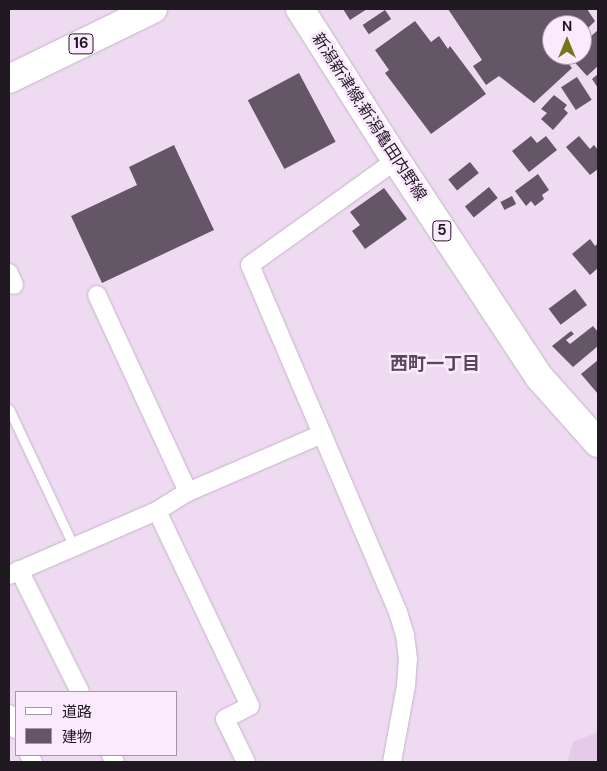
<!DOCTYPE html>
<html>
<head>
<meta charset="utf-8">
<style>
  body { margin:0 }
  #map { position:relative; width:607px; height:771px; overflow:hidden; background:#eedbf1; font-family:"DM Sans","Noto Sans JP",sans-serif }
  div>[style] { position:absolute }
  .built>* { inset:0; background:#e4cce8 }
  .building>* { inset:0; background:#645567; transform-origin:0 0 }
  .roads { filter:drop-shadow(0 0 1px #c5b3c8) drop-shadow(0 0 1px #c5b3c8) }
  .service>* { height:9px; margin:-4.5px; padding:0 4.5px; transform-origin:4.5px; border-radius:4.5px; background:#fff }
  .minor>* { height:18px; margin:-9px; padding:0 9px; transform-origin:9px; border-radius:9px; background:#fff }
  .primary>* { height:28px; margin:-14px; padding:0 14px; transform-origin:14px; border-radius:14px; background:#fff }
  span { translate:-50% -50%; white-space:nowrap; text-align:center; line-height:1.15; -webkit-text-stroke:5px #fbe9fe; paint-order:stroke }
  .shield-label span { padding:1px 4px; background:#fbe9fe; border:1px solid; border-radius:4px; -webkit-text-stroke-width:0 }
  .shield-label { font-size:15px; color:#201921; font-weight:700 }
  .street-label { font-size:16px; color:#201921 }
  .neighbourhood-label { font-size:18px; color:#57485a; font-weight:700 }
  .frame { position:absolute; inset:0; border:10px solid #201921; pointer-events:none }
  .legend { position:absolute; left:15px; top:691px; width:162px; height:65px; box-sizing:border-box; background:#fbe9fe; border:1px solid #a396a6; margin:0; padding:6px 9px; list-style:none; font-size:15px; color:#201921 }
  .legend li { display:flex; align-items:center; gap:10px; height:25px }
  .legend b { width:25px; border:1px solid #a396a6 }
  .north { position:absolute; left:542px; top:15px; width:50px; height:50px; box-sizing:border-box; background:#fbe9fe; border:1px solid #a396a6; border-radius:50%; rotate:0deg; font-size:14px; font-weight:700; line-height:20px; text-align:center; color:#201921 }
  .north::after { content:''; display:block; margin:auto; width:18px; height:22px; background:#76751a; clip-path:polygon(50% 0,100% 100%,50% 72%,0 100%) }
</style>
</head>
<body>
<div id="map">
  <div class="built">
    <div style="clip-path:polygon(598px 732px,598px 762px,567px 762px,573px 742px)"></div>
  </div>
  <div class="building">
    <div style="clip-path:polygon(343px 9px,367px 9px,350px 20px)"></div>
    <div style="clip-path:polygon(448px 9px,587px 9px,595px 21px,582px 34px,582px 25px,552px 25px,552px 55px,561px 55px,572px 68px,534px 103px,499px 76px,486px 85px,473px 66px,482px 60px)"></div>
    <div style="left:385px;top:10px;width:11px;height:27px;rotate:56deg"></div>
    <div style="clip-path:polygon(415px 21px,431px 42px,439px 36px,448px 49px,450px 46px,486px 94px,431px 134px,385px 73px,389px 70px,375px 50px)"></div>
    <div style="clip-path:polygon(598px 30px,598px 66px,587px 76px,569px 56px,582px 55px,582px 44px)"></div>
    <div style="left:299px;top:73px;width:78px;height:58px;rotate:62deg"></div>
    <div style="clip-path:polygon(598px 74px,598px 88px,592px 79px)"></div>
    <div style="left:577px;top:77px;width:27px;height:19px;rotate:57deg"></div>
    <div style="clip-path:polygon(554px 95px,567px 105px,564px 109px,568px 113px,553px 130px,541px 119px,547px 113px,541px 109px)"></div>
    <div style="clip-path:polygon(531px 136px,537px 143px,546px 136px,557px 150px,529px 172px,512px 151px)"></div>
    <div style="clip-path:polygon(579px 136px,590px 149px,594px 145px,598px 150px,598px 169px,590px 175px,566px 147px)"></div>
    <div style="clip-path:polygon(174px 145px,214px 230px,102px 283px,71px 216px,137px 185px,129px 167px)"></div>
    <div style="left:470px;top:162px;width:14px;height:28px;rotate:51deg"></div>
    <div style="clip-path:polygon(538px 174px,549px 190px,542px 195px,544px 199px,535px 206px,531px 201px,526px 206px,515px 191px)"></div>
    <div style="left:489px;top:187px;width:14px;height:31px;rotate:51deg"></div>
    <div style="clip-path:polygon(384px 188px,407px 219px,365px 249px,352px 231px,360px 225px,350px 212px)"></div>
    <div style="left:512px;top:196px;width:9px;height:13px;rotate:63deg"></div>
    <div style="clip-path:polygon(590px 239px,595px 246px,598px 243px,598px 268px,590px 275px,572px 254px)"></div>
    <div style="left:575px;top:289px;width:20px;height:33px;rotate:53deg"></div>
    <div style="clip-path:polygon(593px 326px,598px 332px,598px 346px,573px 367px,552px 346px,571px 331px,574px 334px,566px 340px,570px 344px)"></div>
    <div style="clip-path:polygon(598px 360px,598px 394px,581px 374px)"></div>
  </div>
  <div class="roads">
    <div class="service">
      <div style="left:9px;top:409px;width:153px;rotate:64.8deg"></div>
    </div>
    <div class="minor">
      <div style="left:9px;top:273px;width:13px;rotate:67deg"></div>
      <div style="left:97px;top:295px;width:217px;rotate:65.2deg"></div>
      <div style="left:157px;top:511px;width:216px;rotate:64.5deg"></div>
      <div style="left:250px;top:706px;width:28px;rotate:153deg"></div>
      <div style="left:225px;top:719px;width:48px;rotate:64deg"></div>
      <div style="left:19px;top:570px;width:136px;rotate:63.4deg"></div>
      <div style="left:9px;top:575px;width:161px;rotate:-23.4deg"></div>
      <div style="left:157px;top:511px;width:36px;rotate:-32deg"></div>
      <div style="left:188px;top:492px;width:146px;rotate:-23.4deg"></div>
      <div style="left:9px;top:714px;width:17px;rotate:65deg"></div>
      <div style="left:29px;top:755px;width:8px;rotate:60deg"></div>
      <div style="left:111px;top:755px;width:8px;rotate:60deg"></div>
      <div style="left:392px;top:762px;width:77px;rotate:-79.6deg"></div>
      <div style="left:406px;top:686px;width:27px;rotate:-86deg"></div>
      <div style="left:408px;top:659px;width:24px;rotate:-97deg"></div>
      <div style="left:405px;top:635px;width:24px;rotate:-107deg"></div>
      <div style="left:398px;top:612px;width:377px;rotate:-113.1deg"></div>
      <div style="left:250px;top:265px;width:180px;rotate:-35.7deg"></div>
    </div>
    <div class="primary">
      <div style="left:300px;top:9px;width:179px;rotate:57.6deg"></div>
      <div style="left:396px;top:160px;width:261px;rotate:56.6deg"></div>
      <div style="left:540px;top:378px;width:87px;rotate:48.3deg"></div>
      <div style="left:9px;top:79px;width:160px;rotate:-25.9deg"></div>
    </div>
  </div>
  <div class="shield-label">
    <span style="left:81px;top:44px">16</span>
    <span style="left:442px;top:231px">5</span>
  </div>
  <div class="street-label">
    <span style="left:369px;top:117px;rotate:57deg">新潟新津線;新潟亀田内野線</span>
  </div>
  <div class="neighbourhood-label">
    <span style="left:435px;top:364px">西町一丁目</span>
  </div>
  <div class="frame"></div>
  <ul class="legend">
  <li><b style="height:6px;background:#fff"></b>道路</li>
  <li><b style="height:14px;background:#645567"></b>建物</li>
  </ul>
  <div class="north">N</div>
</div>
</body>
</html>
